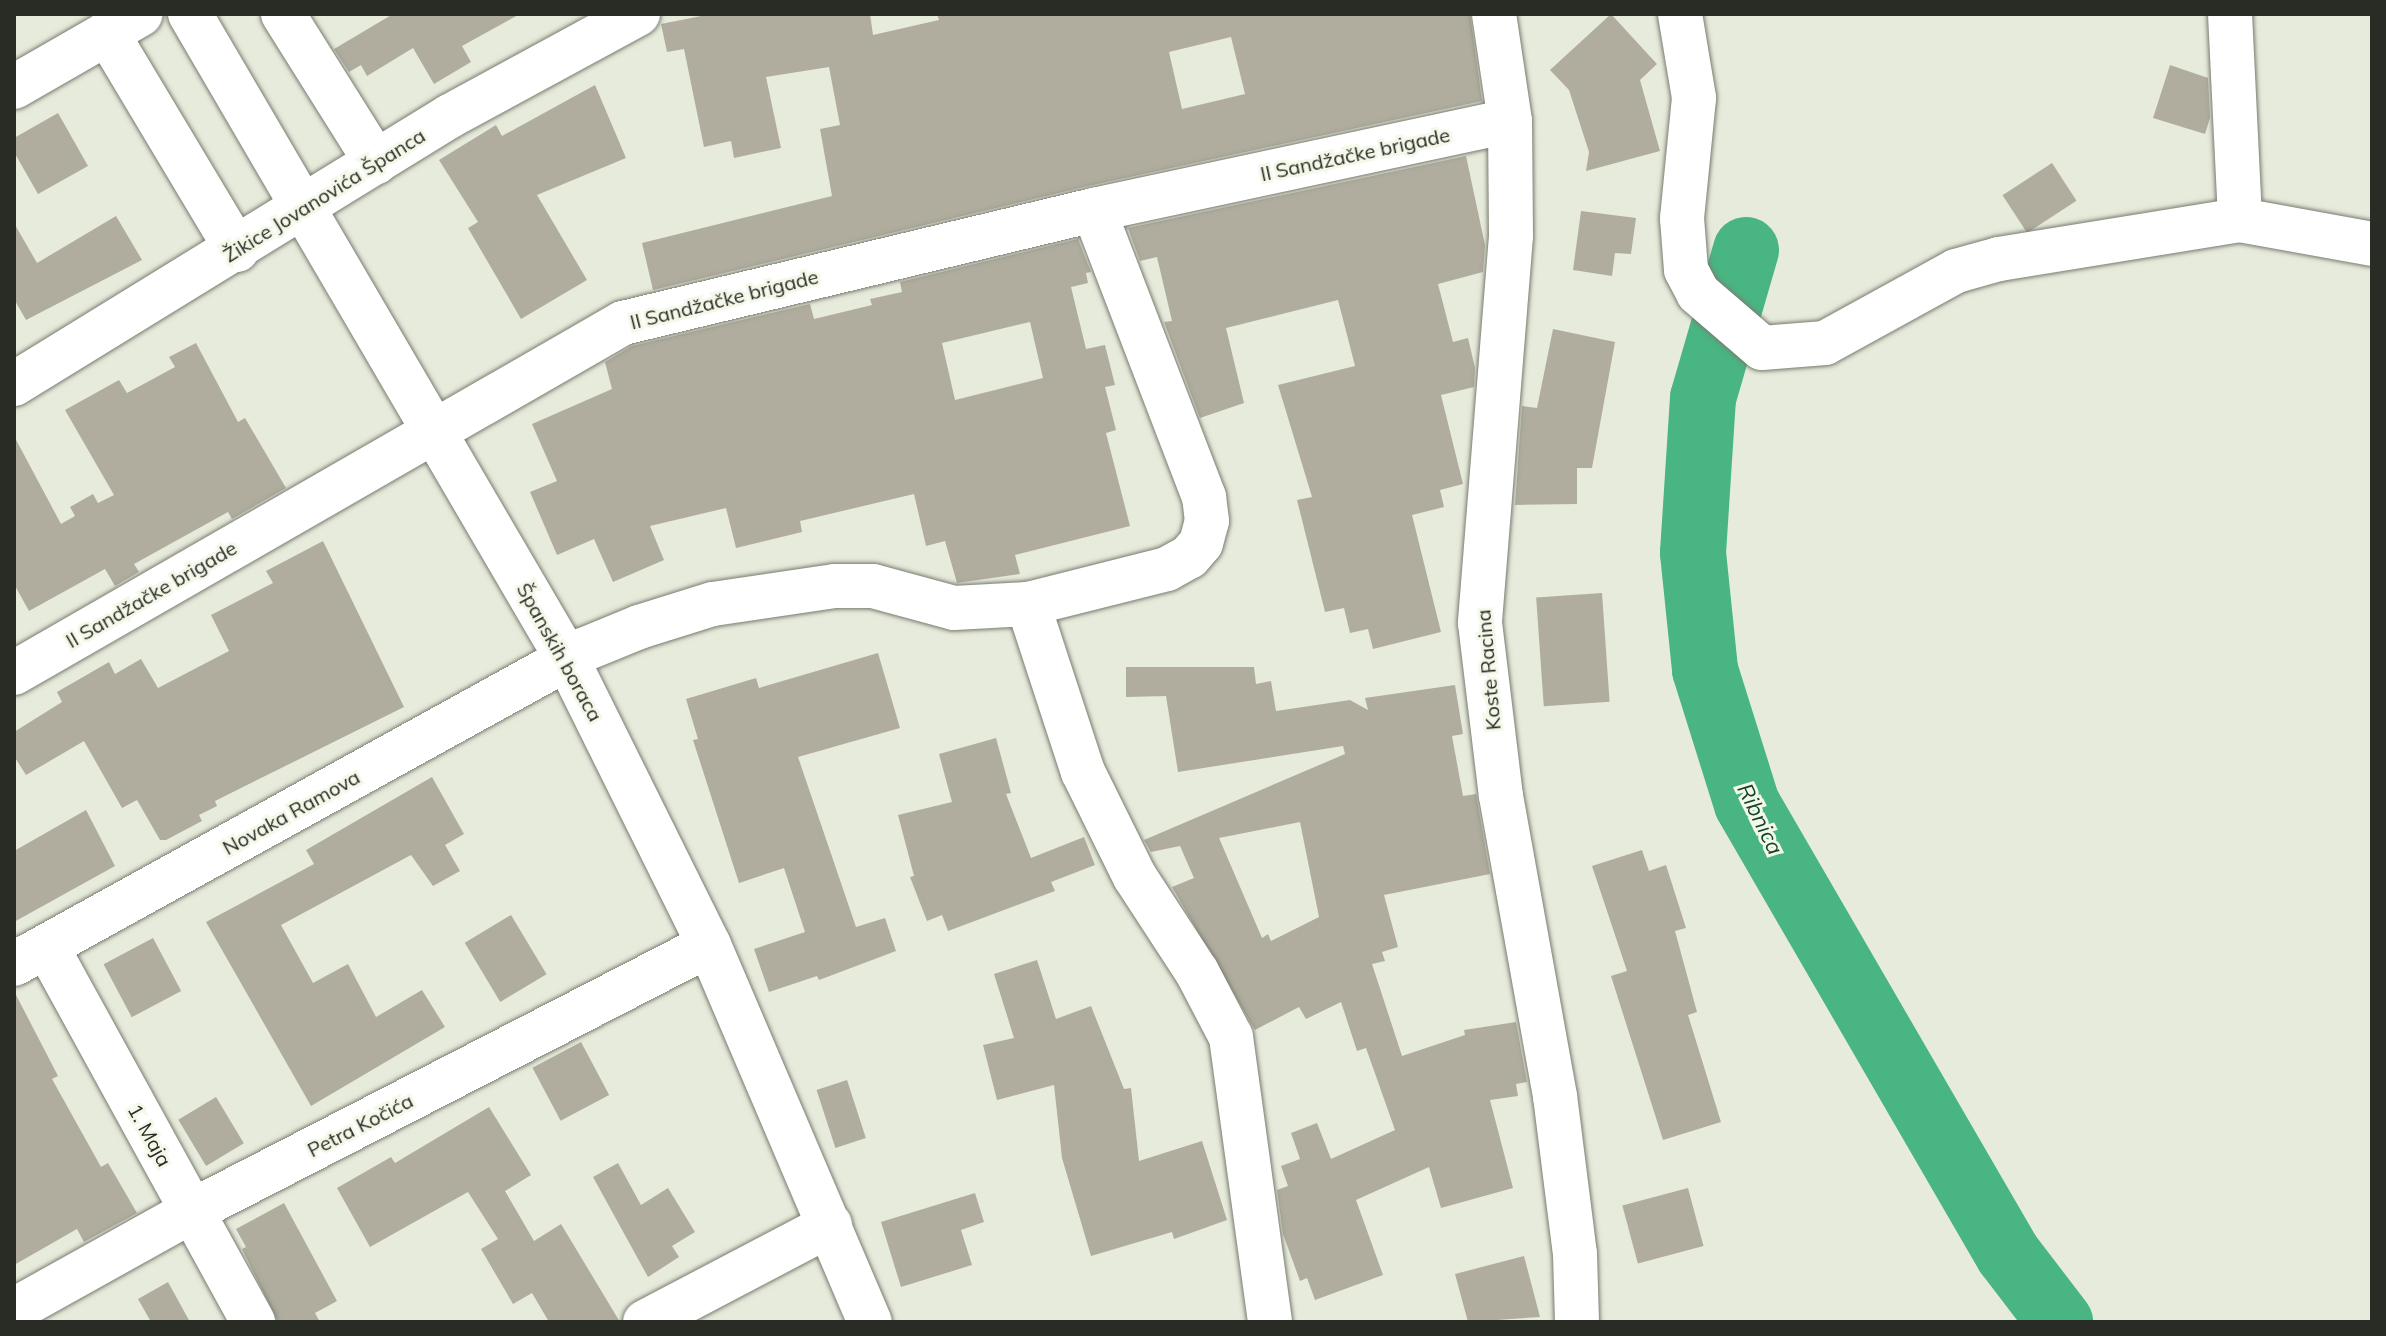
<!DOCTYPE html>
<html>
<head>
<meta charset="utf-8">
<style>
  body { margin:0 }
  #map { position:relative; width:2386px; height:1336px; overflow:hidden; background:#e7ebdc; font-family:Mulish,sans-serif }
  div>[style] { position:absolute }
  .river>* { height:66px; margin:-33px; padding:0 33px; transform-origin:33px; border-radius:33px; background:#49b583 }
  .building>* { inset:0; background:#b0ad9f; transform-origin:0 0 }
  .roads { filter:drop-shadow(0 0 2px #787c6f) drop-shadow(0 0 2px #787c6f) }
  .minor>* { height:44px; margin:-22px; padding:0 22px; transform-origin:22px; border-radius:22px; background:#fff }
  span { translate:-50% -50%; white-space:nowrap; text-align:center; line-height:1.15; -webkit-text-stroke:6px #f4f8e9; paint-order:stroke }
  .street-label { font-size:20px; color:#292b25 }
  .water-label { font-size:22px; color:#14422d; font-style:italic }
  .frame { position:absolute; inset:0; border:16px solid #292b25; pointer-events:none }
</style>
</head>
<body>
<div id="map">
  <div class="river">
    <div style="left:1746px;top:250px;width:154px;rotate:106.2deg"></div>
    <div style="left:1703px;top:398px;width:155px;rotate:93.7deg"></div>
    <div style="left:1693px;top:553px;width:118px;rotate:84.1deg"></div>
    <div style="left:1705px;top:670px;width:140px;rotate:72.6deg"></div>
    <div style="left:1747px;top:804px;width:520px;rotate:59.89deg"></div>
    <div style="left:2008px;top:1254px;width:86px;rotate:52.6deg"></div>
  </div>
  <div class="building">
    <div style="clip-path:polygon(393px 14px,520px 14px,462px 46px,471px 62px,434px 84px,413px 48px,367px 76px,361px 65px,349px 72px,334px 49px)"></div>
    <div style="clip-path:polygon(evenodd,711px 14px,870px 14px,873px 35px,939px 20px,937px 14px,1470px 14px,1482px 101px,1088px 186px,653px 290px,642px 243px,832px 196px,820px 129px,840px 125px,829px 67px,766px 77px,781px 148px,734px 158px,731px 141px,704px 147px,684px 49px,667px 52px,661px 24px,711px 14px,1231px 37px,1245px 94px,1182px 109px,1169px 52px,1231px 37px)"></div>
    <div style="clip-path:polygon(1611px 14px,1657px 64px,1640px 80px,1660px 151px,1586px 171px,1589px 152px,1569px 90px,1550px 70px)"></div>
    <div style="clip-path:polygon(2170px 65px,2208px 78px,2210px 118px,2205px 134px,2153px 118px)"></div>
    <div style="clip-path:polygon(595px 85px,626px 158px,537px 195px,587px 280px,521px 319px,468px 228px,478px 222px,439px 160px,496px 125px,502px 136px)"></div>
    <div style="clip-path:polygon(58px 113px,88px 166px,38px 194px,14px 152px,14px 138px)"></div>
    <div style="clip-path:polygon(1466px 156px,1485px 245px,1483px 272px,1438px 284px,1453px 342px,1468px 338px,1475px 368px,1474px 387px,1441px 395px,1463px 484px,1440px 490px,1444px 507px,1412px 515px,1441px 632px,1373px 649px,1368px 629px,1350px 633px,1344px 608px,1325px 612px,1297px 500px,1312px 497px,1278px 385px,1355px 366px,1338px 300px,1226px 328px,1244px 403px,1200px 418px,1164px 322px,1172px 321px,1157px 257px,1140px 261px,1128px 228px)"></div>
    <div style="left:2052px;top:163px;width:45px;height:59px;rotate:57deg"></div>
    <div style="clip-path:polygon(1581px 211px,1636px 218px,1631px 254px,1615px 253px,1612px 276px,1573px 270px)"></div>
    <div style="clip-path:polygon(116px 216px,142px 260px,26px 320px,14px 299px,14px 223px,37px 263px)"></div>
    <div style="clip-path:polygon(evenodd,1078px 239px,1091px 272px,1086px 273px,1088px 283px,1071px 287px,1086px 349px,1105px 345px,1115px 385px,1105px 387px,1116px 430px,1106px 433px,1130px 526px,1015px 555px,1020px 574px,957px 583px,945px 541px,926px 546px,914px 494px,800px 521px,802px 532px,736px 548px,726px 508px,650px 526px,664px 560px,613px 582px,594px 539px,557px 555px,530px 492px,557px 481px,532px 424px,612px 389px,605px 362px,632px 346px,810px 304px,814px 319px,872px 305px,870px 299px,902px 292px,900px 282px,1078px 239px,1030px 322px,1043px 378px,955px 400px,942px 343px,1030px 322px)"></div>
    <div style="clip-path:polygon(1553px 329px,1615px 342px,1592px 468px,1577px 468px,1577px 504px,1515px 505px,1522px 406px,1537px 408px)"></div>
    <div style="clip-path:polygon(196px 343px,238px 422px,245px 418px,286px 488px,232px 519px,228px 512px,134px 564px,139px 572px,115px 586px,105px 569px,29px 611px,14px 584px,14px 436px,61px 524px,75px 516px,70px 507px,93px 494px,98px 503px,114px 495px,65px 410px,119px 380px,127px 393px,175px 367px,169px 357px)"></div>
    <div style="clip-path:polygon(323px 541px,404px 707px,215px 801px,217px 806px,199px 815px,202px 821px,166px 840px,160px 840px,137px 800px,122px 808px,84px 741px,26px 775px,14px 756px,14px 732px,62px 702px,57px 692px,109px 662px,115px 674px,141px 659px,158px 688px,229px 651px,211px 615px,273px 583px,266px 571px)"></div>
    <div style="left:1602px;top:593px;width:109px;height:66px;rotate:86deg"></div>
    <div style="clip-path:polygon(878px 653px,900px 728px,798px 757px,856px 927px,885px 918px,896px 951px,819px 980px,817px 976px,769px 992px,754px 949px,805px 932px,784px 868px,739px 883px,693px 740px,698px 739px,686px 699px,756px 678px,759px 688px)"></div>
    <div style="clip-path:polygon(evenodd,1126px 667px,1254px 667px,1256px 684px,1271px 681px,1276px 711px,1350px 700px,1368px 710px,1365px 698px,1455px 685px,1463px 734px,1452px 736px,1463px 796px,1476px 794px,1490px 874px,1384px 895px,1398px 947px,1382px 952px,1385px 961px,1372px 964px,1402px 1056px,1465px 1035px,1464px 1030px,1516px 1022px,1527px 1082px,1516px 1084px,1518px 1096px,1490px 1100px,1513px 1188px,1441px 1208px,1429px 1167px,1356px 1200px,1383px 1275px,1315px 1300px,1307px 1278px,1300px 1281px,1283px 1234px,1277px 1190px,1288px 1186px,1281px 1166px,1300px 1159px,1291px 1133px,1317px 1123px,1331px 1159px,1395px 1130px,1366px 1048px,1357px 1051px,1341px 1002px,1306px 1019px,1299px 1007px,1255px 1030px,1172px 887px,1194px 878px,1180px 846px,1151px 852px,1144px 840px,1345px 754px,1343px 746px,1178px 772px,1166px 696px,1126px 697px,1126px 667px,1300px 822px,1319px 917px,1271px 941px,1268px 934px,1262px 938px,1219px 838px,1300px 822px)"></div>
    <div style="clip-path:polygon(996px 738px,1011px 793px,1006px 794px,1031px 858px,1084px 837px,1095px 865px,1051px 882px,1055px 891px,948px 931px,942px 915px,927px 921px,910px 877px,914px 876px,898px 815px,952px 802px,939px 754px)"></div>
    <div style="clip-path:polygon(432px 777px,464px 834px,445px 845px,460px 871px,433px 886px,411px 855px,281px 925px,313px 983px,348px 964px,376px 1017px,422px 990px,445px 1027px,311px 1106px,206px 922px,314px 864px,306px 850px)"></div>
    <div style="clip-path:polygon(86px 810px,115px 866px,14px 922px,14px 851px)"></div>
    <div style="clip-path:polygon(1642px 850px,1649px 871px,1666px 865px,1686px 928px,1675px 931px,1697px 1012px,1688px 1015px,1721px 1122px,1663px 1140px,1611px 976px,1627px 971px,1592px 866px)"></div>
    <div style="left:511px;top:915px;width:69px;height:54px;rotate:59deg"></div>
    <div style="left:153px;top:938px;width:60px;height:56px;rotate:62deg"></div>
    <div style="clip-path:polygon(1037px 960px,1056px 1019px,1091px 1006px,1124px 1089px,1131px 1088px,1139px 1161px,1202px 1141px,1227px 1220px,1174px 1239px,1172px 1232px,1091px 1256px,1062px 1158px,1054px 1085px,997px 1100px,983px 1045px,1014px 1038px,994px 974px)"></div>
    <div style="clip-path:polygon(14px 991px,58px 1076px,52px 1079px,101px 1167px,108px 1163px,137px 1213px,84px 1242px,77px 1229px,14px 1265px)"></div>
    <div style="left:581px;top:1042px;width:60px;height:55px;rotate:62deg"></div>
    <div style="left:847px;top:1080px;width:61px;height:32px;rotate:72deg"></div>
    <div style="left:216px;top:1097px;width:54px;height:44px;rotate:59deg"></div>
    <div style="clip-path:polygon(489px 1107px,531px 1175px,505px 1191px,534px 1241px,561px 1224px,620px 1322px,549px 1322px,532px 1293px,513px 1304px,481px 1249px,498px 1239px,468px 1192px,370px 1247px,337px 1188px,391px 1157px,395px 1163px)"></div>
    <div style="clip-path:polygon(618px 1163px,641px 1205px,668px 1188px,695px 1232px,672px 1246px,679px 1257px,648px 1277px,593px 1177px)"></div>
    <div style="left:1688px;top:1188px;width:60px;height:68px;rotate:75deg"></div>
    <div style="clip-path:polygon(975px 1193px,984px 1222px,961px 1230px,972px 1265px,901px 1287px,881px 1222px)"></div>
    <div style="clip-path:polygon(284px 1203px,337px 1301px,315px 1313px,320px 1322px,278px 1322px,242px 1249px,246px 1247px,236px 1229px)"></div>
    <div style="clip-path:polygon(1524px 1256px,1540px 1317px,1468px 1322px,1455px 1274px)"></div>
    <div style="clip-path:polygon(168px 1282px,190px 1322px,151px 1322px,138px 1299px)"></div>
  </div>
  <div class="roads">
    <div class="minor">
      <div style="left:190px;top:14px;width:747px;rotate:59.69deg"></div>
      <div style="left:567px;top:659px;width:319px;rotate:63.6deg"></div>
      <div style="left:709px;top:945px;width:410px;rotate:66.9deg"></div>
      <div style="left:283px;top:14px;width:175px;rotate:57.9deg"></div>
      <div style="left:1494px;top:14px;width:108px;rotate:81.5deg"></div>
      <div style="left:1510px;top:121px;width:115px;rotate:89.5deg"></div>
      <div style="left:1511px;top:236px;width:388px;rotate:94.6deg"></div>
      <div style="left:1480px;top:623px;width:174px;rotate:83.1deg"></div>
      <div style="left:1501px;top:796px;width:305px;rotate:79.8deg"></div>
      <div style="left:1555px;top:1096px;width:159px;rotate:82.8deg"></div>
      <div style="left:1575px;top:1254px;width:68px;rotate:88.3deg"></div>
      <div style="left:1680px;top:14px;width:85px;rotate:80.5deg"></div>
      <div style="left:1694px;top:98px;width:121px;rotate:95.7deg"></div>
      <div style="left:1682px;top:218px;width:52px;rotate:85.6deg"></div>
      <div style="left:1686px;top:270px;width:26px;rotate:62deg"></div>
      <div style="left:1698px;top:293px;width:84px;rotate:40.7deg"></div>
      <div style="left:1762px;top:348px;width:63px;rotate:-4.5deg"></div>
      <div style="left:1825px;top:343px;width:149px;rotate:-28.8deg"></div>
      <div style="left:1956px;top:271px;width:45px;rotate:-15.6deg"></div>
      <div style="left:1999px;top:259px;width:244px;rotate:-9.2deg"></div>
      <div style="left:2240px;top:220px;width:134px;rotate:10.3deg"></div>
      <div style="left:2230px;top:14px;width:206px;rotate:87.2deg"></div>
      <div style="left:107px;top:33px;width:253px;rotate:59.1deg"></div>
      <div style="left:14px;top:87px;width:146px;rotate:-29.9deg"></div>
      <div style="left:14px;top:384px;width:512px;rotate:-31.58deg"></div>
      <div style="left:450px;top:116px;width:214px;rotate:-28.5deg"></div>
      <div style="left:1028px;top:604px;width:177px;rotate:71.9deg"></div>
      <div style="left:1083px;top:772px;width:117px;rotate:63.7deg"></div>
      <div style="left:1135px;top:877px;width:113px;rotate:56.9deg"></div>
      <div style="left:1197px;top:972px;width:73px;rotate:62.4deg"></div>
      <div style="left:1231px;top:1037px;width:288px;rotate:82.2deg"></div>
      <div style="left:14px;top:673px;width:702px;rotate:-29.89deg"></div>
      <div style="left:623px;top:323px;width:484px;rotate:-13.5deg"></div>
      <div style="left:1094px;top:210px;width:425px;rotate:-12.1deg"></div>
      <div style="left:47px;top:947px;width:428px;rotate:61.2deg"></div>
      <div style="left:14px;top:964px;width:650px;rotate:-28.89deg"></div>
      <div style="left:583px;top:650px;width:61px;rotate:-22.3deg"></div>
      <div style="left:639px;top:627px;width:77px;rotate:-17.3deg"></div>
      <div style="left:713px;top:604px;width:123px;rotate:-8.4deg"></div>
      <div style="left:835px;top:586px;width:38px"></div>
      <div style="left:873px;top:586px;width:84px;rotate:15.2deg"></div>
      <div style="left:954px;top:608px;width:74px;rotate:-3.1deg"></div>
      <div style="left:1028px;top:604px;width:143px;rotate:-14.1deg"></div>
      <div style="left:1167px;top:569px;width:25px;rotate:-29deg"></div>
      <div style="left:1189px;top:557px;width:18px;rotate:-49deg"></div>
      <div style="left:1201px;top:543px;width:23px;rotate:-75deg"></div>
      <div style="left:1207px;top:521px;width:24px;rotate:-97deg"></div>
      <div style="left:1204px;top:497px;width:307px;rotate:-111deg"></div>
      <div style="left:14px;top:1310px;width:204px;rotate:-29.1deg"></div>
      <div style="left:192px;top:1211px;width:581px;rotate:-27.23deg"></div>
      <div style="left:645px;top:1322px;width:209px;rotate:-27.7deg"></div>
    </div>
  </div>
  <div class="street-label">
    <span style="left:1355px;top:154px;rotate:-12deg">II Sandžačke brigade</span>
    <span style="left:324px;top:195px;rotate:-32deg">Žikice Jovanovića Španca</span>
    <span style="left:724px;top:299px;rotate:-14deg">II Sandžačke brigade</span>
    <span style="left:151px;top:594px;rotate:-30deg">II Sandžačke brigade</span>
    <span style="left:560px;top:652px;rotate:61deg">Španskih boraca</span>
    <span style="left:1488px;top:670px;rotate:-95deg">Koste Racina</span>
    <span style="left:291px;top:812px;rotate:-29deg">Novaka Ramova</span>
    <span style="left:360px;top:1125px;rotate:-27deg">Petra Kočića</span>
    <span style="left:150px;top:1135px;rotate:61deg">1. Maja</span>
  </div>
  <div class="water-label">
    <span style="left:1760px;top:819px;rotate:64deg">Ribnica</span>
  </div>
  <div class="frame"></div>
</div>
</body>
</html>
